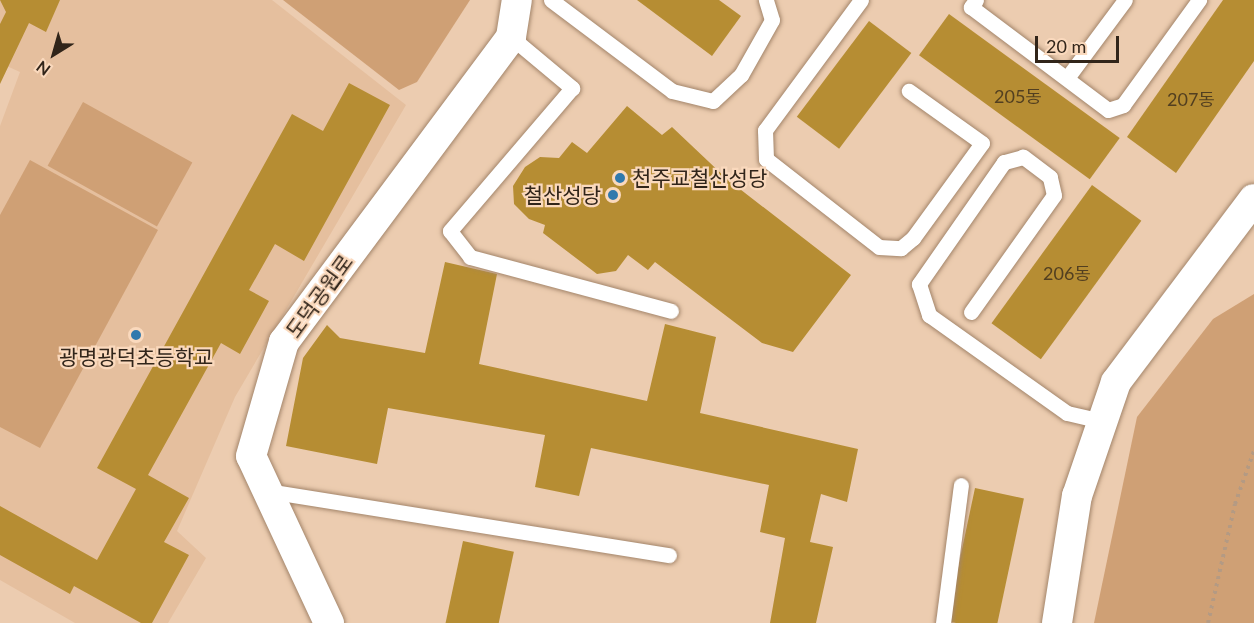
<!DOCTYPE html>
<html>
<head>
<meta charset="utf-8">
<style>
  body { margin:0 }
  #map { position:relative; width:1254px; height:623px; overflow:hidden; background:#ecccb0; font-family:Lato,"Noto Sans KR",sans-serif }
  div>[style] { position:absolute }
  .built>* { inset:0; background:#e5bf9e }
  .green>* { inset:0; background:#cfa075; transform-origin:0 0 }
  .building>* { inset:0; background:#b68d33; transform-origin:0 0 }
  .path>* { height:4px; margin-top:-2px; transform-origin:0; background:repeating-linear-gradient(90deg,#b49a83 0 3px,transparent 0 7.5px) }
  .roads { filter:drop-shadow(0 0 2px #a3856a) drop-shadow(0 0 2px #a3856a) }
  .lane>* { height:15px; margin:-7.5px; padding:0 7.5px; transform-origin:7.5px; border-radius:7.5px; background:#fff }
  .street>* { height:30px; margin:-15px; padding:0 15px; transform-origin:15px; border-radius:15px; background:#fff }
  .dots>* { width:16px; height:16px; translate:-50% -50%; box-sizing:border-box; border:3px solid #fad9bd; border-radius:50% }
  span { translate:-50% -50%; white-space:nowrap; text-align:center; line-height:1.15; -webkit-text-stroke:4.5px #fad9bd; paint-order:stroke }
  .number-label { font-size:18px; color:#523f20 }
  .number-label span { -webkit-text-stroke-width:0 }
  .poi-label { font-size:21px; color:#31251a }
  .left { translate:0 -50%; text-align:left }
  .right { translate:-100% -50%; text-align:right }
  .street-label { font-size:21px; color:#31251a }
  .north { position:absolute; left:24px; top:24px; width:60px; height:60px; -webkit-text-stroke:4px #fad9bd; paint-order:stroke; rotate:217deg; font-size:16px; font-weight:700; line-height:24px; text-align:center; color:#31251a }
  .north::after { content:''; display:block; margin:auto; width:21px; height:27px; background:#31251a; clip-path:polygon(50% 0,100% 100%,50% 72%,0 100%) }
  .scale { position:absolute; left:1035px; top:36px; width:84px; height:27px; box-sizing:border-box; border:3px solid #31251a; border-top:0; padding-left:8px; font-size:18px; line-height:21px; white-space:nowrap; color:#31251a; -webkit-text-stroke:4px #fad9bd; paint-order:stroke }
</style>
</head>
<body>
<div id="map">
  <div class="built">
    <div style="clip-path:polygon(0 0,272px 0,406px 105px,235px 397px,177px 531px,206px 558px,168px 623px,75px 623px,0 580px,0 126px,20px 72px,0 63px)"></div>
  </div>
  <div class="green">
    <div style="clip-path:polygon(283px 0,470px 0,417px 82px,399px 90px)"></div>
    <div style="left:83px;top:102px;width:125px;height:73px;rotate:29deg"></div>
    <div style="clip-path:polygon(30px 160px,158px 230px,40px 448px,0 427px,0 215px)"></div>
    <div style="clip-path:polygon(1254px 294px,1254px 623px,1094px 623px,1137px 417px,1213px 319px)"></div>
  </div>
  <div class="building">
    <div style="clip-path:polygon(0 0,60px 0,46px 32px,29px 23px,0 84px,0 24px,6px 12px)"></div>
    <div style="clip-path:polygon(637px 0,719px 0,741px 16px,712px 56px)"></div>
    <div style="clip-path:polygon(1223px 0,1254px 0,1254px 61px,1176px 173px,1127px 137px)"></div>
    <div style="left:949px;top:14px;width:211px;height:51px;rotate:36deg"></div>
    <div style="left:869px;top:21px;width:53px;height:120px;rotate:37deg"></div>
    <div style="clip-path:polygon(349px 83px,390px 105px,304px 261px,275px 244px,249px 290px,269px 301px,240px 354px,221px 343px,148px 475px,189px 498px,164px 542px,189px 555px,152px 623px,141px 623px,74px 586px,70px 594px,0 555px,0 506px,97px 560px,136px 489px,97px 468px,292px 114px,323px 131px)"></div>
    <div style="clip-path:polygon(627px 106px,662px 135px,672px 127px,727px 179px,851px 275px,793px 352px,762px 343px,655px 262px,648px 270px,628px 255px,616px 271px,597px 274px,543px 233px,545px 225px,529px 219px,514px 204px,513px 186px,525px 167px,540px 157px,559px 158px,572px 142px,587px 153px)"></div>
    <div style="left:1092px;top:185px;width:61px;height:171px;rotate:36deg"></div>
    <div style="clip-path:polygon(445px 262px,497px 274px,479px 364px,647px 401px,665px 324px,716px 337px,700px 413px,858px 449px,847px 502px,821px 494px,810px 542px,833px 547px,816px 623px,770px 623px,785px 538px,760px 532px,769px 485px,591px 448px,579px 496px,535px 487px,545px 435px,388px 408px,377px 464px,286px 446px,303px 358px,327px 325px,340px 338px,425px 353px)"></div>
    <div style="left:975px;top:488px;width:50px;height:136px;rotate:12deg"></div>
    <div style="left:463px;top:541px;width:52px;height:84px;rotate:12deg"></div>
  </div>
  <div class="path">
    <div style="left:1208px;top:623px;width:122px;rotate:-77.2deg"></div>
    <div style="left:1235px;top:504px;width:56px;rotate:-70.3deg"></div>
  </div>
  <div class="roads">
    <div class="lane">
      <div style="left:551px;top:0;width:151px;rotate:36.9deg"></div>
      <div style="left:672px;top:91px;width:42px;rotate:13.7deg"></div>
      <div style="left:713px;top:101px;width:38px;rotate:-43deg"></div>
      <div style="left:741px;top:75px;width:63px;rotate:-60.6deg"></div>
      <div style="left:772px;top:20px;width:21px;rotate:-107deg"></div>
      <div style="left:861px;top:0;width:162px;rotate:126.4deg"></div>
      <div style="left:765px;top:130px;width:29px;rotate:88deg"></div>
      <div style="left:766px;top:159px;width:143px;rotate:37.9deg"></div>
      <div style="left:879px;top:247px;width:22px;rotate:3deg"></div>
      <div style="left:901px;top:248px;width:16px;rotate:-40deg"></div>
      <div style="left:913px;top:238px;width:117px;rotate:-54deg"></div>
      <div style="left:982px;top:143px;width:90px;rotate:-144.5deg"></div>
      <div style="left:976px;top:0;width:9px;rotate:126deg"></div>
      <div style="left:971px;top:7px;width:171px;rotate:36.9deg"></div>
      <div style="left:1108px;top:110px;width:16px;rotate:-18deg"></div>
      <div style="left:1123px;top:105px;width:130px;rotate:-54.1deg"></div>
      <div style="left:511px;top:37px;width:80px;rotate:39.9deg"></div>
      <div style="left:572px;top:88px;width:188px;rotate:130.5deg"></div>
      <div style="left:450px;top:231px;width:33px;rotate:52deg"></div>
      <div style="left:470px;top:257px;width:208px;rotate:15deg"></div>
      <div style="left:1067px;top:78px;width:97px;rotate:-53.4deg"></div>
      <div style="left:971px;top:312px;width:143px;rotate:-54.6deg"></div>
      <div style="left:1054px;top:195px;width:18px;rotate:-103deg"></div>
      <div style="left:1050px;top:177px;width:34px;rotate:-143deg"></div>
      <div style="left:1023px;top:157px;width:20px;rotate:165deg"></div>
      <div style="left:1004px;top:162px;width:149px;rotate:124.9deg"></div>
      <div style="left:919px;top:284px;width:33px;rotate:72deg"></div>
      <div style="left:929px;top:315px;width:169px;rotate:35.4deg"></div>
      <div style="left:1067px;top:413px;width:35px;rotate:13deg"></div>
      <div style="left:268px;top:491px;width:406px;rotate:9.1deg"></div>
      <div style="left:943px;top:623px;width:139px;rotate:-82.6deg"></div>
    </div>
    <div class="street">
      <div style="left:329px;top:623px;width:184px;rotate:-115deg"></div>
      <div style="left:251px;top:456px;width:119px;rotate:-73.9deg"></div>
      <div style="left:284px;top:342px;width:380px;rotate:-53.3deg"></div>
      <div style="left:511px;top:37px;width:37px;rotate:-81deg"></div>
      <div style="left:1057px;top:623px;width:129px;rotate:-81.1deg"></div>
      <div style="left:1077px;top:496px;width:120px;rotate:-71.1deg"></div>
      <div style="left:1116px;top:382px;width:229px;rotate:-53deg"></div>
    </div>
  </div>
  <div class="dots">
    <div style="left:620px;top:178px;background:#3079ad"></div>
    <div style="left:613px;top:195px;background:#3079ad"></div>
    <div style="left:136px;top:335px;background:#3079ad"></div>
  </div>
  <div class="number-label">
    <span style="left:1018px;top:96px">205동</span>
    <span style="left:1191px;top:99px">207동</span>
    <span style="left:1067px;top:273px">206동</span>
  </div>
  <div class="poi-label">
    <span class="left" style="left:632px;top:178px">천주교철산성당</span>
    <span class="right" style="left:601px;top:195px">철산성당</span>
    <span style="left:136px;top:357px">광명광덕초등학교</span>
  </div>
  <div class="street-label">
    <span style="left:319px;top:296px;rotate:-54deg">도덕공원로</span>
  </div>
  <div class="north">N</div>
  <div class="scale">20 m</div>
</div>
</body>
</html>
